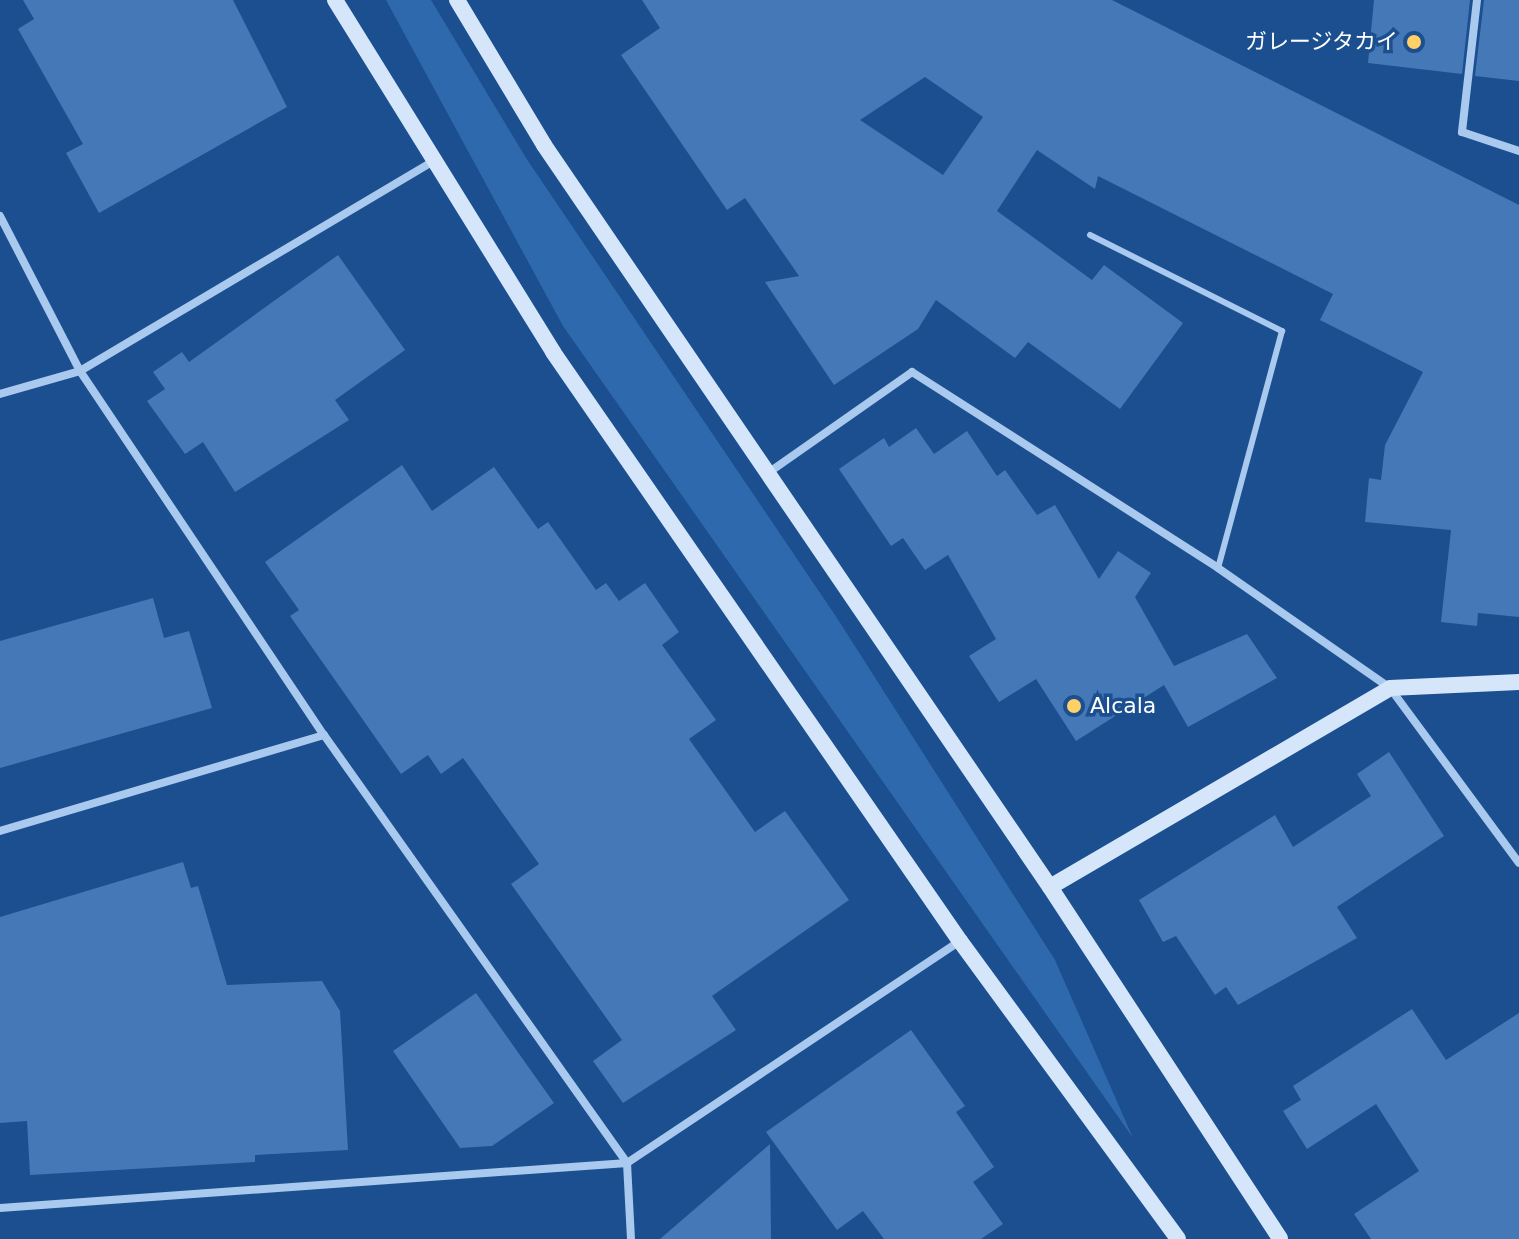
<!DOCTYPE html>
<html>
<head>
<meta charset="utf-8">
<style>
  body { margin:0 }
  #map { position:relative; width:1519px; height:1239px; overflow:hidden; background:#1b4f8f; font-family:"DejaVu Sans","Noto Sans JP",sans-serif }
  div>[style] { position:absolute }
  .green>* { inset:0; background:#2e69ad }
  .building>* { inset:0; background:#4478b7 }
  .lane>* { height:6px; margin:-3px; padding:0 3px; transform-origin:3px; border-radius:3px; background:#a9c9ee }
  .street>* { height:8px; margin:-4px; padding:0 4px; transform-origin:4px; border-radius:4px; background:#a9c9ee }
  .secondary>* { height:16px; margin:-8px; padding:0 8px; transform-origin:8px; border-radius:8px; background:#d6e6fa }
  .dots>* { width:22px; height:22px; translate:-50% -50%; box-sizing:border-box; border:4px solid #1b4f8f; border-radius:50% }
  span { translate:-50% -50%; white-space:nowrap; text-align:center; line-height:1.15; -webkit-text-stroke:7px #1b4f8f; paint-order:stroke }
  .poi-label { font-size:22px; color:#fff }
  .right { translate:-100% -50%; text-align:right }
  .left { translate:0 -50%; text-align:left }
</style>
</head>
<body>
<div id="map">
  <div class="green">
    <div style="clip-path:polygon(386px 0,431px 0,526px 158px,837px 618px,1055px 960px,1133px 1138px,563px 326px)"></div>
  </div>
  <div class="building">
    <div style="clip-path:polygon(23px 0,233px 0,287px 107px,99px 213px,66px 153px,83px 144px,18px 29px,34px 19px)"></div>
    <div style="clip-path:polygon(evenodd,642px 0,1112px 0,1519px 205px,1519px 617px,1478px 613px,1477px 626px,1441px 622px,1451px 530px,1365px 522px,1369px 478px,1381px 480px,1385px 445px,1423px 372px,1320px 320px,1333px 294px,1098px 176px,1095px 189px,1037px 150px,997px 211px,1092px 280px,1104px 265px,1183px 323px,1120px 409px,1028px 342px,1015px 358px,936px 300px,918px 329px,834px 385px,765px 282px,799px 276px,745px 198px,727px 210px,621px 55px,660px 28px,642px 0,925px 77px,983px 117px,943px 175px,860px 120px,925px 77px)"></div>
    <div style="clip-path:polygon(1374px 0,1470px 0,1462px 74px,1368px 63px)"></div>
    <div style="clip-path:polygon(1484px 0,1519px 0,1519px 81px,1475px 76px)"></div>
    <div style="clip-path:polygon(338px 255px,405px 350px,335px 400px,349px 420px,235px 492px,203px 442px,185px 454px,147px 401px,165px 389px,153px 372px,182px 352px,189px 362px)"></div>
    <div style="clip-path:polygon(916px 428px,934px 454px,967px 431px,997px 476px,1005px 470px,1037px 515px,1055px 505px,1099px 579px,1118px 551px,1151px 573px,1135px 597px,1174px 666px,1247px 634px,1277px 678px,1188px 727px,1164px 685px,1076px 741px,1036px 679px,999px 702px,969px 656px,996px 639px,948px 555px,925px 570px,903px 538px,891px 546px,839px 469px,884px 438px,889px 447px)"></div>
    <div style="clip-path:polygon(402px 465px,432px 511px,494px 467px,538px 529px,548px 522px,596px 590px,606px 583px,619px 601px,645px 583px,679px 632px,662px 645px,716px 720px,689px 739px,755px 832px,785px 811px,849px 900px,712px 996px,736px 1030px,623px 1103px,593px 1061px,622px 1040px,511px 884px,539px 864px,463px 758px,441px 774px,428px 755px,401px 774px,290px 616px,299px 610px,265px 562px)"></div>
    <div style="clip-path:polygon(153px 598px,164px 638px,189px 631px,212px 708px,0 768px,0 641px)"></div>
    <div style="clip-path:polygon(1389px 752px,1444px 836px,1337px 907px,1357px 938px,1238px 1005px,1226px 987px,1215px 995px,1176px 936px,1163px 942px,1139px 900px,1275px 815px,1293px 847px,1371px 796px,1357px 774px)"></div>
    <div style="clip-path:polygon(183px 862px,191px 888px,198px 886px,227px 985px,322px 981px,340px 1011px,348px 1150px,255px 1155px,255px 1162px,30px 1175px,27px 1121px,0 1123px,0 917px)"></div>
    <div style="clip-path:polygon(476px 993px,554px 1103px,492px 1146px,460px 1148px,393px 1051px)"></div>
    <div style="clip-path:polygon(1412px 1009px,1446px 1060px,1519px 1013px,1519px 1239px,1371px 1239px,1354px 1214px,1419px 1171px,1376px 1104px,1307px 1149px,1283px 1111px,1301px 1100px,1293px 1086px)"></div>
    <div style="clip-path:polygon(911px 1030px,965px 1106px,956px 1112px,994px 1167px,973px 1182px,1003px 1224px,981px 1239px,884px 1239px,863px 1211px,837px 1230px,766px 1132px)"></div>
    <div style="clip-path:polygon(770px 1144px,771px 1239px,660px 1239px)"></div>
  </div>
  <div class="lane">
    <div style="left:1090px;top:235px;width:215px;rotate:26.6deg"></div>
    <div style="left:1282px;top:331px;width:245px;rotate:105.1deg"></div>
  </div>
  <div class="street">
    <div style="left:1477px;top:0;width:133px;rotate:96.5deg"></div>
    <div style="left:1462px;top:132px;width:60px;rotate:18.4deg"></div>
    <div style="left:0;top:216px;width:174px;rotate:62.7deg"></div>
    <div style="left:80px;top:371px;width:438px;rotate:56.2deg"></div>
    <div style="left:324px;top:735px;width:524px;rotate:54.7deg"></div>
    <div style="left:627px;top:1163px;width:76px;rotate:87deg"></div>
    <div style="left:0;top:394px;width:83px;rotate:-16deg"></div>
    <div style="left:80px;top:371px;width:411px;rotate:-30.7deg"></div>
    <div style="left:768px;top:473px;width:176px;rotate:-35deg"></div>
    <div style="left:912px;top:372px;width:363px;rotate:32.6deg"></div>
    <div style="left:1218px;top:568px;width:210px;rotate:34.9deg"></div>
    <div style="left:1390px;top:688px;width:217px;rotate:53.6deg"></div>
    <div style="left:0;top:831px;width:338px;rotate:-16.5deg"></div>
    <div style="left:0;top:1208px;width:629px;rotate:-4.11deg"></div>
    <div style="left:627px;top:1163px;width:400px;rotate:-33.7deg"></div>
  </div>
  <div class="secondary">
    <div style="left:335px;top:0;width:414px;rotate:58.2deg"></div>
    <div style="left:553px;top:352px;width:716px;rotate:55.36deg"></div>
    <div style="left:960px;top:941px;width:369px;rotate:53.8deg"></div>
    <div style="left:457px;top:0;width:169px;rotate:59deg"></div>
    <div style="left:544px;top:145px;width:898px;rotate:55.71deg"></div>
    <div style="left:1050px;top:887px;width:420px;rotate:56.8deg"></div>
    <div style="left:1050px;top:887px;width:394px;rotate:-30.3deg"></div>
    <div style="left:1390px;top:688px;width:129px;rotate:-2.7deg"></div>
  </div>
  <div class="dots">
    <div style="left:1414px;top:42px;background:#ffd166"></div>
    <div style="left:1074px;top:706px;background:#ffd166"></div>
  </div>
  <div class="poi-label">
    <span class="right" style="left:1398px;top:42px">ガレージタカイ</span>
    <span class="left" style="left:1090px;top:706px">Alcala</span>
  </div>
</div>
</body>
</html>
